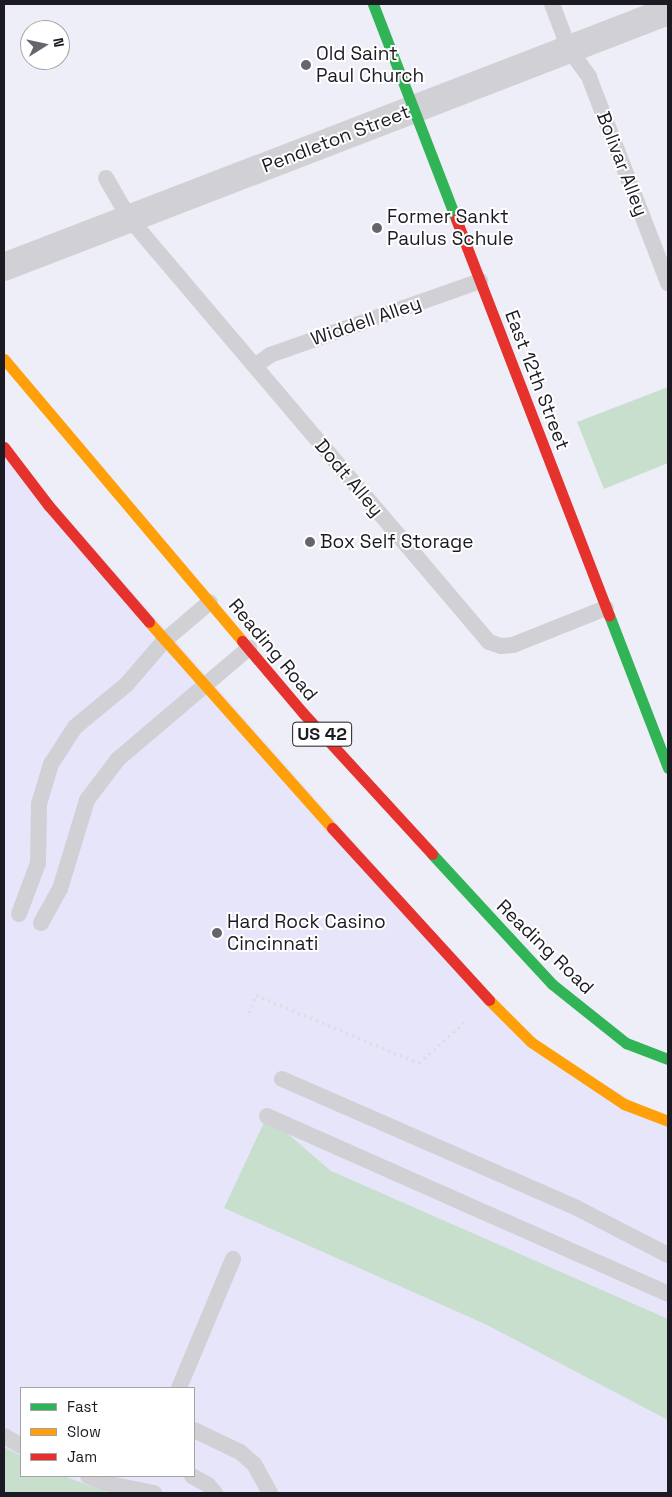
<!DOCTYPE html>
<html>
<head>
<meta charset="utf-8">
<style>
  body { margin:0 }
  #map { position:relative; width:672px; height:1497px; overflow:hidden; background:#eeeef9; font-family:"Space Grotesk",sans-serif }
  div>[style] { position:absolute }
  .built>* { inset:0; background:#e6e5fa }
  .green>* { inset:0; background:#c9dfce }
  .path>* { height:3px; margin-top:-1.5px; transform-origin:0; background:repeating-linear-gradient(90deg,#dedde1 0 2.5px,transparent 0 6.5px) }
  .lane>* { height:16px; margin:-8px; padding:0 8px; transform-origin:8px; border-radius:8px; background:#d1d0d4 }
  .street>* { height:28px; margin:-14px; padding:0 14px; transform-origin:14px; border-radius:14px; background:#d1d0d4 }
  .fast>* { height:11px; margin:-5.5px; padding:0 5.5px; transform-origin:5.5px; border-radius:5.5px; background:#30b455 }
  .slow>* { height:11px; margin:-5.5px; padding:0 5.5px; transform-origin:5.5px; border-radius:5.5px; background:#ff9f0a }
  .jam>* { height:11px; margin:-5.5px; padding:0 5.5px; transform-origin:5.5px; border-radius:5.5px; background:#e5322d }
  .dots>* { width:14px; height:14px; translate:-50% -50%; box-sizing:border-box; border:2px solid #fff; border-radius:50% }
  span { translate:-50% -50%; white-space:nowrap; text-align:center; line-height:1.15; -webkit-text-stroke:4px #fff; paint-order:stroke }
  .shield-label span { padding:1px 4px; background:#fff; border:1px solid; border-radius:4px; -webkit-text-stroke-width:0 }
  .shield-label { font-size:18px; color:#1c1b23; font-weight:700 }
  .poi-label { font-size:19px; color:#1c1b23 }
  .left { translate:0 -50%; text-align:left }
  .street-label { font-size:19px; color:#1c1b23 }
  .frame { position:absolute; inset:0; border:5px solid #1c1b23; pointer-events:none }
  .legend { position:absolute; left:20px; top:1387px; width:175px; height:90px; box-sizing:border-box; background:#fff; border:1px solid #a4a4a7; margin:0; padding:6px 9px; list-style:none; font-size:15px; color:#1c1b23 }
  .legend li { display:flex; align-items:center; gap:10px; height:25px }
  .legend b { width:25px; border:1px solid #a4a4a7 }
  .north { position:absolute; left:20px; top:20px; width:50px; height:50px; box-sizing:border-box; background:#fff; border:1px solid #a4a4a7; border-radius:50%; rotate:80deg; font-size:14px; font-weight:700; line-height:20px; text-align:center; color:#1c1b23 }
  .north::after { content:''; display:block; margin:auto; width:18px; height:22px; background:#66656e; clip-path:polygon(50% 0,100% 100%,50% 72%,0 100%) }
</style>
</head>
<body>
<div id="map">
  <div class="built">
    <div style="clip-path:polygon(evenodd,4px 447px,531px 1042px,668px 1121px,668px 1493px,4px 1493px,4px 447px,21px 1388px,194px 1388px,194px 1476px,21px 1476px,21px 1388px)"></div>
  </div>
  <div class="green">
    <div style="clip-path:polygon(668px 387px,668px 463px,604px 489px,577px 422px)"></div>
    <div style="clip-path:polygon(267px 1116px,331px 1171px,668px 1319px,668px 1420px,485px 1324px,224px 1208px)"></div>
    <div style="clip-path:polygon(4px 1447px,21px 1456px,21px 1476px,64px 1476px,109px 1493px,4px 1493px)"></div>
  </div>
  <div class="path">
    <div style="left:249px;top:1013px;width:19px;rotate:-69deg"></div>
    <div style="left:256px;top:995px;width:177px;rotate:22.6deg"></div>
    <div style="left:419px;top:1063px;width:64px;rotate:-41.9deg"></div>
  </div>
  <div class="lane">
    <div style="left:552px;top:4px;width:48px;rotate:69.3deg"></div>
    <div style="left:569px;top:49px;width:34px;rotate:54deg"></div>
    <div style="left:589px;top:77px;width:221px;rotate:69deg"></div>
    <div style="left:106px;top:178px;width:46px;rotate:60.1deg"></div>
    <div style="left:129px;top:218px;width:556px;rotate:49.67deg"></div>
    <div style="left:489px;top:642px;width:13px;rotate:18deg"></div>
    <div style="left:501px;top:646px;width:12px;rotate:-5deg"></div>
    <div style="left:513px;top:645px;width:100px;rotate:-21.7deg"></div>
    <div style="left:255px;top:366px;width:19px;rotate:-36deg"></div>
    <div style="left:270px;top:355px;width:223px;rotate:-19.4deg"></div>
    <div style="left:19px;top:914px;width:54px;rotate:-69.6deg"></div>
    <div style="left:38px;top:863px;width:59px;rotate:-89deg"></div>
    <div style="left:39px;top:804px;width:42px;rotate:-73.3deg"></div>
    <div style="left:51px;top:764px;width:44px;rotate:-57deg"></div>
    <div style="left:75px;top:727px;width:66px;rotate:-39.5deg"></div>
    <div style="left:126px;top:685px;width:58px;rotate:-49.2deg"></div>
    <div style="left:164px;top:641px;width:60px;rotate:-40.3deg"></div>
    <div style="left:41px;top:923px;width:39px;rotate:-61deg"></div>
    <div style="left:60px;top:889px;width:93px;rotate:-73.1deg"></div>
    <div style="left:87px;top:800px;width:51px;rotate:-52.9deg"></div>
    <div style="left:118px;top:759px;width:172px;rotate:-40.3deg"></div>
    <div style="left:282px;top:1079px;width:318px;rotate:23.6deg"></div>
    <div style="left:573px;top:1206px;width:107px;rotate:27.3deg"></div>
    <div style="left:267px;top:1116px;width:439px;rotate:23.9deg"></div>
    <div style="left:179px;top:1388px;width:140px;rotate:-67.3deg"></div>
    <div style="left:194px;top:1430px;width:51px;rotate:25.6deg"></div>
    <div style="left:240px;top:1452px;width:18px;rotate:41deg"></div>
    <div style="left:254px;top:1464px;width:33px;rotate:61deg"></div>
    <div style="left:4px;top:1436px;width:20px;rotate:30deg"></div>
    <div style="left:88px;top:1476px;width:18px;rotate:22deg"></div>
    <div style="left:105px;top:1483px;width:50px;rotate:11.5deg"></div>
    <div style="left:192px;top:1476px;width:18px;rotate:29deg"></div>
    <div style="left:208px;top:1485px;width:11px;rotate:49deg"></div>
  </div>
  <div class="street">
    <div style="left:4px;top:267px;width:712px;rotate:-21.08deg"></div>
  </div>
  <div class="fast">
    <div style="left:373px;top:4px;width:230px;rotate:68.9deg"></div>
    <div style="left:609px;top:615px;width:164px;rotate:68.9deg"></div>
    <div style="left:432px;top:854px;width:177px;rotate:47.3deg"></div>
    <div style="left:552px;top:984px;width:95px;rotate:38.6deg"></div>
    <div style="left:626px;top:1043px;width:45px;rotate:20.9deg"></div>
  </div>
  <div class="slow">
    <div style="left:4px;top:359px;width:369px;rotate:49.8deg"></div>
    <div style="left:149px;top:622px;width:276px;rotate:48.4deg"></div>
    <div style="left:489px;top:1000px;width:59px;rotate:45deg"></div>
    <div style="left:531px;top:1042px;width:112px;rotate:33.7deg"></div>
    <div style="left:624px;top:1104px;width:47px;rotate:21.1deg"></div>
  </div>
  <div class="jam">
    <div style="left:456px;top:219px;width:425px;rotate:68.9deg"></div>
    <div style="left:4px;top:447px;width:74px;rotate:52.7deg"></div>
    <div style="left:49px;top:506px;width:153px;rotate:49.2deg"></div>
    <div style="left:242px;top:641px;width:94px;rotate:49.7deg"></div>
    <div style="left:303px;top:713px;width:191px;rotate:47.5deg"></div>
    <div style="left:332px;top:828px;width:233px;rotate:47.6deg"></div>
  </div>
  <div class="dots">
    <div style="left:306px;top:65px;background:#66656e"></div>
    <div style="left:377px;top:228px;background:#66656e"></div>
    <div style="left:310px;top:542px;background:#66656e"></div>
    <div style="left:217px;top:933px;background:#66656e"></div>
  </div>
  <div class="shield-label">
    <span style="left:322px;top:734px">US 42</span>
  </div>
  <div class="poi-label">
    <span class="left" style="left:316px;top:65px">Old Saint<br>Paul Church</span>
    <span class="left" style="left:387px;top:228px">Former Sankt<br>Paulus Schule</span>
    <span class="left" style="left:320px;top:542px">Box Self Storage</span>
    <span class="left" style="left:227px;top:933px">Hard Rock Casino<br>Cincinnati</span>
  </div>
  <div class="street-label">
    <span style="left:336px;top:139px;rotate:-21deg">Pendleton Street</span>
    <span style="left:622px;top:164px;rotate:69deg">Bolivar Alley</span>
    <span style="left:366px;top:321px;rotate:-19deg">Widdell Alley</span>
    <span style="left:537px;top:380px;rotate:69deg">East 12th Street</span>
    <span style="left:349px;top:478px;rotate:50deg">Dodt Alley</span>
    <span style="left:273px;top:650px;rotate:50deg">Reading Road</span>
    <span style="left:545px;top:947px;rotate:44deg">Reading Road</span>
  </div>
  <div class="frame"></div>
  <ul class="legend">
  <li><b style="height:6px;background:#30b455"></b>Fast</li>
  <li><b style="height:6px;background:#ff9f0a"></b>Slow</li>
  <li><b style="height:6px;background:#e5322d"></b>Jam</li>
  </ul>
  <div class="north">N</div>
</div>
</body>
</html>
